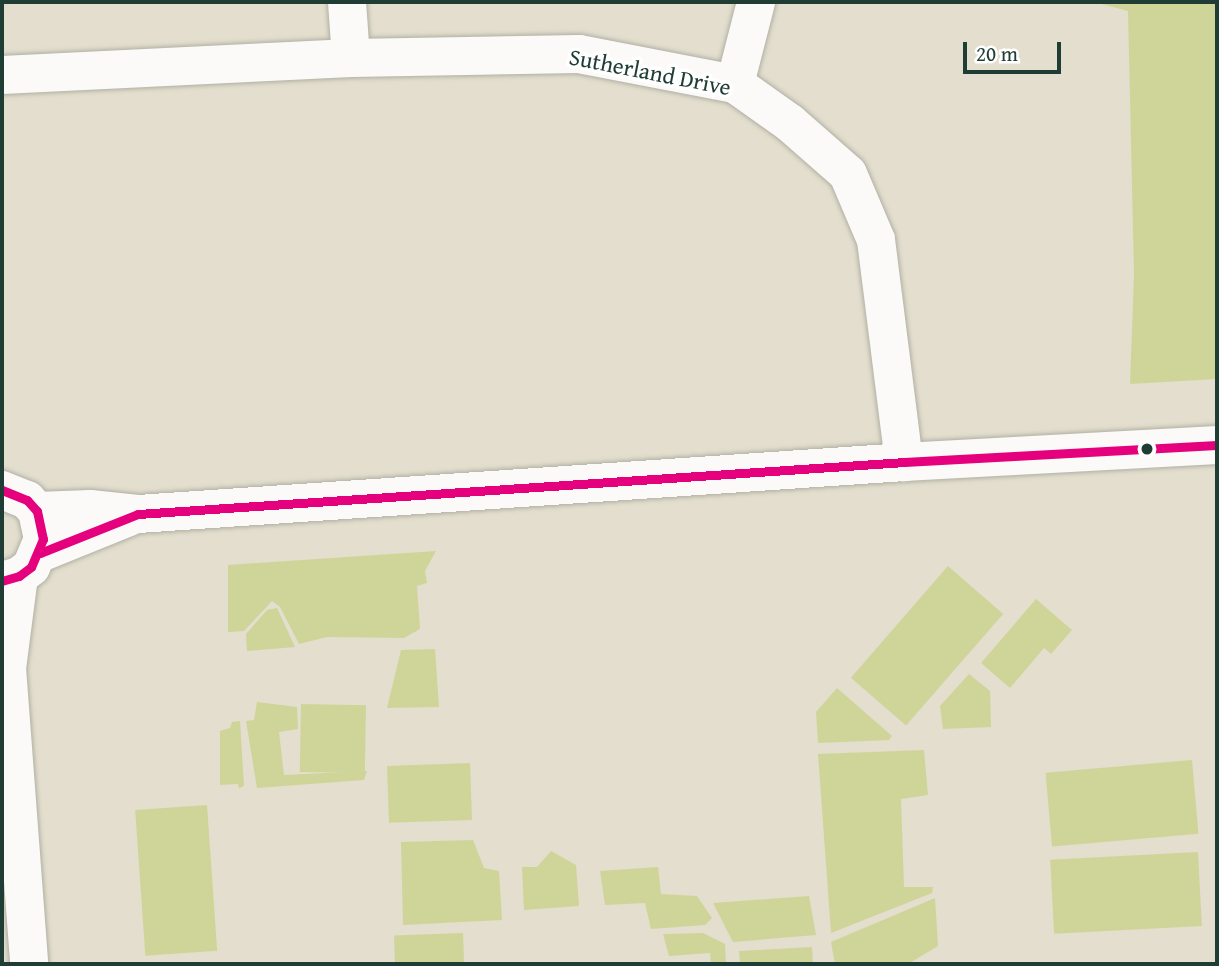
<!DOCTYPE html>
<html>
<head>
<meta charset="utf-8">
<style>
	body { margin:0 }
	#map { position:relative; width:1219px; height:966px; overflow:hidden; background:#e3decd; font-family:"Gentium Book Plus",serif }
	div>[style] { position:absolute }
	.green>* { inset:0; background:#cfd599; transform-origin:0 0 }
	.roads { filter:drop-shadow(0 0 2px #b0b0a4) drop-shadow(0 0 2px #b0b0a4) }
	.minor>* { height:38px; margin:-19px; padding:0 19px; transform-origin:19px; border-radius:19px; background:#fbfaf8 }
	.bus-1>* { height:9px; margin:-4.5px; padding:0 4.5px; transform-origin:4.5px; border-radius:4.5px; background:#e5007d }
	.dots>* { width:19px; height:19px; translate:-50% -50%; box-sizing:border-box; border:4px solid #fff; border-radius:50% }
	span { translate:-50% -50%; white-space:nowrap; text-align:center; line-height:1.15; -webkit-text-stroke:7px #fff; paint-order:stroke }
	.street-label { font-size:23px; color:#1f3d34 }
	.frame { position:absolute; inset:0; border:4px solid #1f3d34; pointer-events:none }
	.scale { position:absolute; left:963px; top:42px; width:98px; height:32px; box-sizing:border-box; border:4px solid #1f3d34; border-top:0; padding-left:9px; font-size:21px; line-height:24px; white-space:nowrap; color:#1f3d34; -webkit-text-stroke:5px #fff; paint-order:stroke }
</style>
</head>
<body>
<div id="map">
	<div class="green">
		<i style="clip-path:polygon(1094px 2px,1217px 2px,1217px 379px,1130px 384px,1134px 274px,1128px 11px)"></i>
		<i style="clip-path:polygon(436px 551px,425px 571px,427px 583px,417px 586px,420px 629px,404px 638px,327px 637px,299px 644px,280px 607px,272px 601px,244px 631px,228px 632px,228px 565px)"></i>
		<i style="left:948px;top:566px;width:73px;height:148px;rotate:41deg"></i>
		<i style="clip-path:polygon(1036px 599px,1072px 630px,1051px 654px,1044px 648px,1010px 688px,981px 663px)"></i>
		<i style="clip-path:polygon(277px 608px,295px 647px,247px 651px,246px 634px,267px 610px)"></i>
		<i style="clip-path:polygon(435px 649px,439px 707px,387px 708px,401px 650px)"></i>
		<i style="clip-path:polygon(969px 674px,990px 691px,991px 727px,943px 729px,940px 706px)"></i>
		<i style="clip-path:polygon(837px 688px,892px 736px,889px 740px,818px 743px,816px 712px)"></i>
		<i style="clip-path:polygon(257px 702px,297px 707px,298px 729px,279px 732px,284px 775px,367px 771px,364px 780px,257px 788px,246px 721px,254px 720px)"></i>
		<i style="left:301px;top:704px;width:65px;height:68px;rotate:1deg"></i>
		<i style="clip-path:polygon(240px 721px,244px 786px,239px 788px,238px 784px,220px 785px,220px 731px,230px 728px,232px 722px)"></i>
		<i style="clip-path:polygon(924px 750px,928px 795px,901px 799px,904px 887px,933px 887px,932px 893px,831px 933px,818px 754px)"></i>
		<i style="left:1192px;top:760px;width:74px;height:147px;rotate:85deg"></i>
		<i style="left:470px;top:763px;width:57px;height:83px;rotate:88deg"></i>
		<i style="left:207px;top:805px;width:146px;height:72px;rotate:86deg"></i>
		<i style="clip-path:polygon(473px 840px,484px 868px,499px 871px,502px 920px,403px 925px,401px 842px)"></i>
		<i style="clip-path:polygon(551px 851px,576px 865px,579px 906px,524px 910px,522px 867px,537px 867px)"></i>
		<i style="left:1198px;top:852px;width:74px;height:148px;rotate:87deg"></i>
		<i style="clip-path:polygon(658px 867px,661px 894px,697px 896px,712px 918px,705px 925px,651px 929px,645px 903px,605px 905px,600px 871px)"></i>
		<i style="clip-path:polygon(809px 896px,816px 935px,733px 942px,713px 903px)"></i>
		<i style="clip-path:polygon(935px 898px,938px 946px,908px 964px,835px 964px,831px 942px)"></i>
		<i style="left:463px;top:933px;width:31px;height:69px;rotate:88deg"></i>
		<i style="clip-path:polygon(703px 933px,725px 944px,726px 964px,711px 964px,710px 953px,669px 956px,663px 934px)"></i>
		<i style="clip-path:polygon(812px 947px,813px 964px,740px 964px,739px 951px)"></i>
	</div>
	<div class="roads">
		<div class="minor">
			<i style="left:347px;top:2px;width:56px;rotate:85.9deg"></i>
			<i style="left:2px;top:75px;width:349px;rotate:-2.8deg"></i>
			<i style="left:351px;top:58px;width:228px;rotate:-1deg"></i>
			<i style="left:579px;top:54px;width:159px;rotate:10.9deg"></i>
			<i style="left:735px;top:84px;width:67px;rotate:35.3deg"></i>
			<i style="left:790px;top:123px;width:77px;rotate:41.3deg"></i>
			<i style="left:848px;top:174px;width:72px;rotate:67deg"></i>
			<i style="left:876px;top:240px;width:224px;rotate:82.8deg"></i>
			<i style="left:735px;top:84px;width:85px;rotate:-75.6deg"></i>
			<i style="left:2px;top:490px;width:27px;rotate:22deg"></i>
			<i style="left:27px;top:500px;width:15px;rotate:48deg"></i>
			<i style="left:37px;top:511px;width:29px;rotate:78deg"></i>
			<i style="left:43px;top:539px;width:30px;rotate:113deg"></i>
			<i style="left:31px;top:567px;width:15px;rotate:143deg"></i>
			<i style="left:19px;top:576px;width:18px;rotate:164deg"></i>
			<i style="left:37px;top:511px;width:53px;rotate:-2.2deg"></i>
			<i style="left:90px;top:509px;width:48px;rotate:5.9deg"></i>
			<i style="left:138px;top:514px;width:768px;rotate:-3.88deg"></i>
			<i style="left:904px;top:462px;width:313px;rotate:-3.1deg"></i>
			<i style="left:40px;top:553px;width:96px;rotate:-22deg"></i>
			<i style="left:19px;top:576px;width:93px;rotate:97.4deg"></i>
			<i style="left:7px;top:668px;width:297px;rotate:85.7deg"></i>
		</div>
	</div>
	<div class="bus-1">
		<i style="left:2px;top:490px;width:27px;rotate:22deg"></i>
		<i style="left:27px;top:500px;width:15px;rotate:48deg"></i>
		<i style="left:37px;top:511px;width:29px;rotate:78deg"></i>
		<i style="left:43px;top:539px;width:30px;rotate:113deg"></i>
		<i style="left:31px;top:567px;width:15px;rotate:143deg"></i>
		<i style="left:19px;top:576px;width:18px;rotate:164deg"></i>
		<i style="left:40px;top:553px;width:105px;rotate:-21.7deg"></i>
		<i style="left:138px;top:514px;width:768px;rotate:-3.88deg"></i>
		<i style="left:904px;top:462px;width:313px;rotate:-3.1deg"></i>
	</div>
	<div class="dots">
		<i style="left:1147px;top:449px;background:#1f3d34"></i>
	</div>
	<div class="street-label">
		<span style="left:650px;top:72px;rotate:11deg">Sutherland Drive</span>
	</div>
	<div class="frame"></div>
	<div class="scale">20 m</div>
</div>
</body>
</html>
